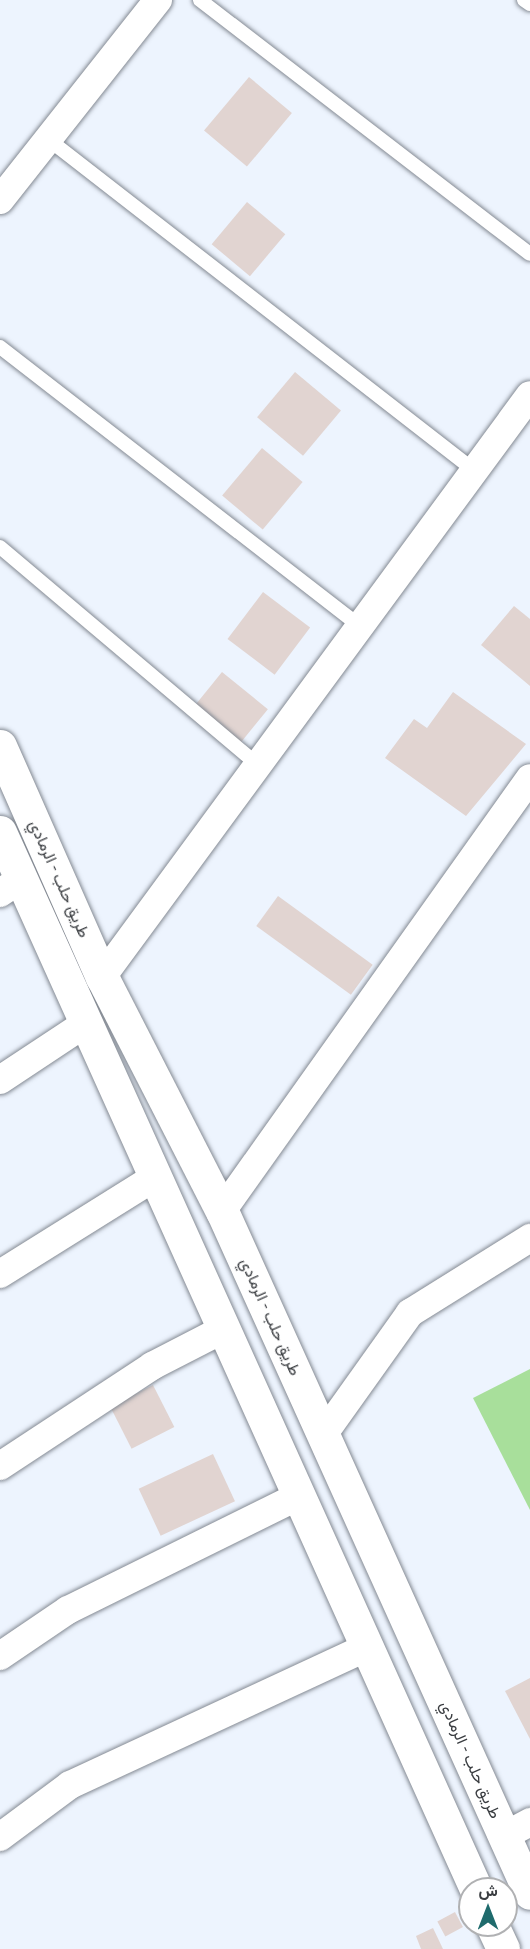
<!DOCTYPE html>
<html>
<head>
<meta charset="utf-8">
<style>
	body { margin:0 }
	#map { position:relative; width:530px; height:1949px; overflow:hidden; background:#edf4fe; font-family:"Fira Sans Condensed",Vazirmatn,sans-serif }
	div>[style] { position:absolute }
	.green>* { inset:0; background:#a8df9b }
	.building>* { inset:0; background:#e1d4d1; transform-origin:0 0 }
	.roads { filter:drop-shadow(0 0 2px #848a93) drop-shadow(0 0 2px #848a93) }
	.lane>* { height:14px; margin:-7px; padding:0 7px; transform-origin:7px; border-radius:7px; background:#fff }
	.street>* { height:28px; margin:-14px; padding:0 14px; transform-origin:14px; border-radius:14px; background:#fff }
	.highway>* { height:33px; margin:-16.5px; padding:0 16.5px; transform-origin:16.5px; border-radius:16.5px; background:#fff }
	span { translate:-50% -50%; white-space:nowrap; text-align:center; line-height:1.15; -webkit-text-stroke:4.5px #fff; paint-order:stroke }
	.street-label { font-size:16px; color:#3a3d41 }
	.north { position:absolute; left:458px; top:1877px; width:60px; height:60px; box-sizing:border-box; background:#fff; border:2px solid #b0b1b3; border-radius:50%; rotate:0deg; font-size:16px; font-weight:700; line-height:24px; text-align:center; color:#3a3d41 }
	.north::after { content:''; display:block; margin:auto; width:21px; height:27px; background:#1f6b6d; clip-path:polygon(50% 0,100% 100%,50% 72%,0 100%) }
</style>
</head>
<body>
<div id="map">
	<div class="green">
		<i style="clip-path:polygon(530px 1369px,530px 1510px,473px 1398px)"></i>
	</div>
	<div class="building">
		<i style="left:249px;top:77px;width:56px;height:70px;rotate:40deg"></i>
		<i style="left:247px;top:202px;width:50px;height:55px;rotate:40deg"></i>
		<i style="left:295px;top:372px;width:60px;height:59px;rotate:40deg"></i>
		<i style="left:262px;top:448px;width:53px;height:62px;rotate:40deg"></i>
		<i style="left:263px;top:592px;width:59px;height:59px;rotate:37deg"></i>
		<i style="clip-path:polygon(514px 606px,530px 619px,530px 686px,481px 645px)"></i>
		<i style="left:222px;top:672px;width:59px;height:45px;rotate:39deg"></i>
		<i style="clip-path:polygon(453px 692px,526px 744px,466px 816px,385px 758px,414px 719px,427px 728px)"></i>
		<i style="left:278px;top:896px;width:117px;height:37px;rotate:36deg"></i>
		<i style="left:153px;top:1385px;width:47px;height:48px;rotate:63deg"></i>
		<i style="left:213px;top:1454px;width:52px;height:82px;rotate:65deg"></i>
		<i style="clip-path:polygon(530px 1678px,530px 1739px,505px 1691px)"></i>
		<i style="left:455px;top:1912px;width:17px;height:20px;rotate:62deg"></i>
		<i style="clip-path:polygon(433px 1928px,443px 1949px,421px 1949px,416px 1936px)"></i>
	</div>
	<div class="roads">
		<div class="lane">
			<i style="left:200px;top:0;width:416px;rotate:37.6deg"></i>
			<i style="left:524px;top:0;width:7px;rotate:34deg"></i>
			<i style="left:48px;top:139px;width:541px;rotate:37.87deg"></i>
			<i style="left:0;top:347px;width:455px;rotate:37.8deg"></i>
			<i style="left:0;top:547px;width:338px;rotate:40.2deg"></i>
		</div>
		<div class="street">
			<i style="left:0;top:200px;width:255px;rotate:-51.7deg"></i>
			<i style="left:0;top:893px;width:25px;rotate:-34deg"></i>
			<i style="left:102px;top:977px;width:722px;rotate:-53.67deg"></i>
			<i style="left:0;top:1080px;width:103px;rotate:-33.5deg"></i>
			<i style="left:222px;top:1211px;width:531px;rotate:-54.58deg"></i>
			<i style="left:0;top:1274px;width:183px;rotate:-32deg"></i>
			<i style="left:323px;top:1435px;width:150px;rotate:-54.5deg"></i>
			<i style="left:410px;top:1313px;width:142px;rotate:-32deg"></i>
			<i style="left:0;top:1466px;width:182px;rotate:-33.3deg"></i>
			<i style="left:152px;top:1366px;width:81px;rotate:-27.2deg"></i>
			<i style="left:0;top:1656px;width:82px;rotate:-34.1deg"></i>
			<i style="left:68px;top:1610px;width:258px;rotate:-26.3deg"></i>
			<i style="left:504px;top:1836px;width:30px;rotate:-28deg"></i>
			<i style="left:0;top:1837px;width:87px;rotate:-36.6deg"></i>
			<i style="left:70px;top:1785px;width:327px;rotate:-24.9deg"></i>
		</div>
		<div class="highway">
			<i style="left:0;top:746px;width:253px;rotate:66.2deg"></i>
			<i style="left:102px;top:977px;width:263px;rotate:62.9deg"></i>
			<i style="left:222px;top:1211px;width:748px;rotate:65.7deg"></i>
			<i style="left:0;top:832px;width:1159px;rotate:65.76deg"></i>
			<i style="left:492px;top:1925px;width:26px;rotate:65deg"></i>
		</div>
	</div>
	<div class="street-label">
		<span style="left:59px;top:879px;rotate:66deg">طريق حلب - الرمادي</span>
		<span style="left:270px;top:1317px;rotate:66deg">طريق حلب - الرمادي</span>
		<span style="left:470px;top:1760px;rotate:66deg">طريق حلب - الرمادي</span>
	</div>
	<div class="north">ش</div>
</div>
</body>
</html>
